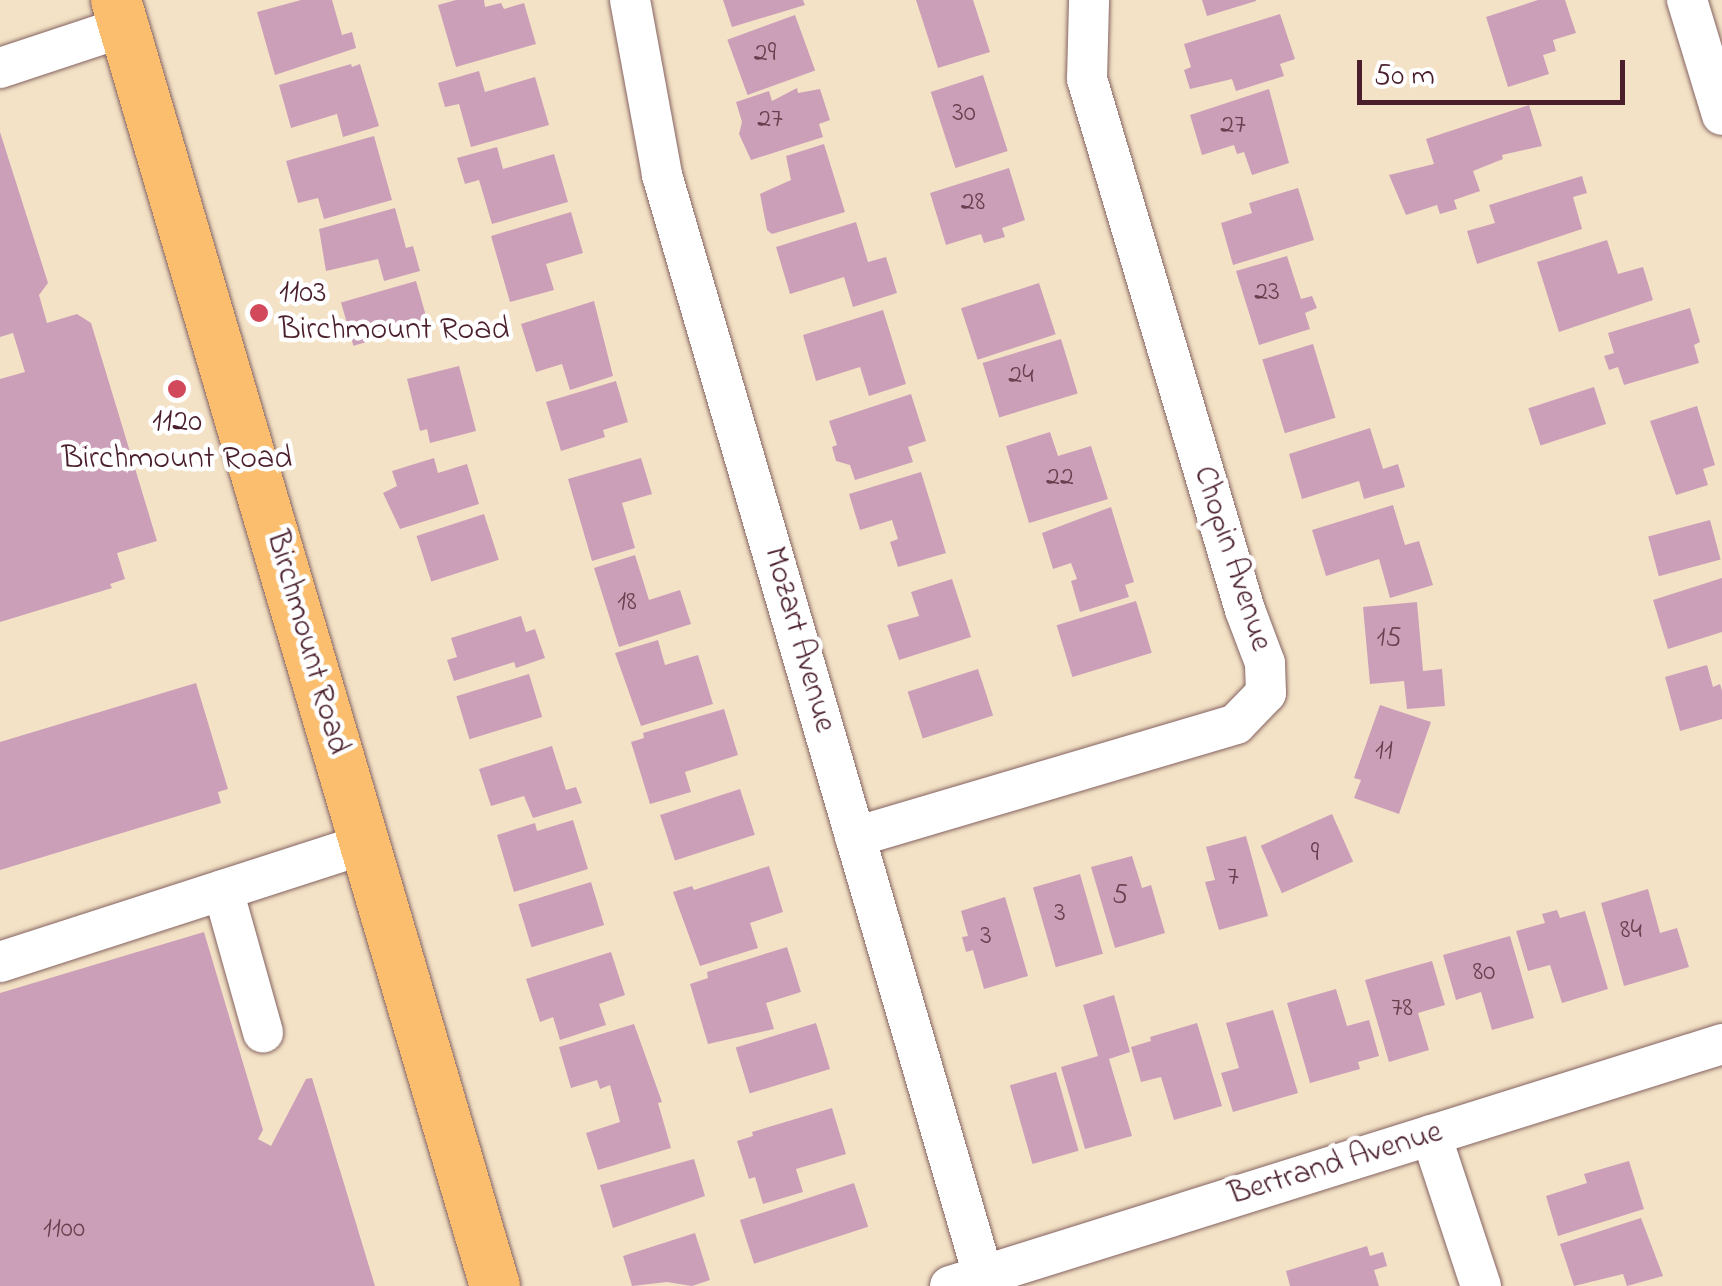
<!DOCTYPE html>
<html>
<head>
<meta charset="utf-8">
<style>
	body { margin:0 }
	#map { position:relative; width:1722px; height:1286px; overflow:hidden; background:#f3e2c6; font-family:"Indie Flower",sans-serif }
	div>[style] { position:absolute }
	.building>* { inset:0; background:#cc9fb9; transform-origin:0 0 }
	.roads { filter:drop-shadow(0 0 2px #856361) drop-shadow(0 0 2px #856361) }
	.minor>* { height:40px; margin:-20px; padding:0 20px; transform-origin:20px; border-radius:20px; background:#fff }
	.major>* { height:50px; margin:-25px; padding:0 25px; transform-origin:25px; border-radius:25px; background:#fabe6e }
	.dots>* { width:28px; height:28px; translate:-50% -50%; box-sizing:border-box; border:5px solid #fff; border-radius:50% }
	span { translate:-50% -50%; white-space:nowrap; text-align:center; line-height:1.15; -webkit-text-stroke:9px #fff; paint-order:stroke }
	.number-label { font-size:28px; color:#6a3f4e }
	.number-label span { -webkit-text-stroke-width:0 }
	.poi-label { font-size:32px; color:#4a1f2b }
	.left { translate:0 -50%; text-align:left }
	.street-label { font-size:32px; color:#4a1f2b }
	.scale { position:absolute; left:1357px; top:60px; width:268px; height:45px; box-sizing:border-box; border:5px solid #4a1f2b; border-top:0; padding-left:12px; font-size:30px; line-height:35px; white-space:nowrap; color:#4a1f2b; -webkit-text-stroke:8px #fff; paint-order:stroke }
</style>
</head>
<body>
<div id="map">
	<div class="building">
		<i style="clip-path:polygon(301px 0,332px 0,342px 35px,352px 32px,356px 48px,275px 75px,257px 12px)"></i>
		<i style="clip-path:polygon(456px 0,484px 0,485px 7px,501px 3px,504px 9px,524px 3px,536px 44px,456px 67px,438px 5px)"></i>
		<i style="clip-path:polygon(723px 0,803px 0,805px 5px,732px 27px)"></i>
		<i style="clip-path:polygon(916px 0,973px 0,990px 52px,938px 68px)"></i>
		<i style="clip-path:polygon(1202px 0,1256px 0,1256px 1px,1207px 16px)"></i>
		<i style="clip-path:polygon(1538px 0,1565px 0,1576px 33px,1553px 40px,1556px 51px,1543px 55px,1549px 74px,1508px 87px,1486px 17px)"></i>
		<i style="clip-path:polygon(1280px 14px,1295px 59px,1280px 64px,1284px 76px,1236px 91px,1232px 79px,1190px 89px,1184px 70px,1191px 67px,1184px 44px)"></i>
		<i style="left:795px;top:15px;width:59px;height:72px;rotate:70deg"></i>
		<i style="clip-path:polygon(351px 64px,352px 67px,360px 64px,379px 126px,343px 137px,337px 114px,291px 128px,279px 85px)"></i>
		<i style="clip-path:polygon(479px 71px,485px 92px,535px 77px,549px 125px,471px 147px,459px 104px,445px 107px,438px 83px)"></i>
		<i style="left:983px;top:75px;width:80px;height:55px;rotate:72deg"></i>
		<i style="clip-path:polygon(797px 88px,798px 93px,820px 89px,830px 120px,819px 124px,823px 137px,751px 160px,739px 134px,742px 122px,736px 102px,769px 91px,772px 101px)"></i>
		<i style="clip-path:polygon(1269px 89px,1289px 163px,1252px 175px,1244px 152px,1237px 154px,1234px 145px,1202px 155px,1190px 115px)"></i>
		<i style="clip-path:polygon(1529px 105px,1542px 146px,1502px 155px,1503px 159px,1473px 171px,1480px 191px,1454px 200px,1457px 209px,1440px 214px,1437px 205px,1406px 215px,1389px 175px,1434px 164px,1426px 139px)"></i>
		<i style="clip-path:polygon(0 132px,48px 283px,39px 295px,47px 323px,77px 314px,91px 323px,157px 541px,117px 553px,125px 579px,110px 584px,112px 588px,0 622px,0 379px,25px 372px,13px 333px,0 337px)"></i>
		<i style="clip-path:polygon(374px 136px,392px 200px,324px 219px,318px 198px,298px 203px,286px 161px)"></i>
		<i style="clip-path:polygon(824px 144px,845px 212px,772px 234px,767px 230px,760px 194px,791px 180px,786px 156px)"></i>
		<i style="clip-path:polygon(497px 147px,503px 169px,554px 154px,568px 202px,492px 224px,479px 180px,465px 184px,457px 158px)"></i>
		<i style="clip-path:polygon(1009px 168px,1025px 220px,1002px 228px,1005px 237px,984px 243px,981px 234px,946px 245px,930px 193px)"></i>
		<i style="clip-path:polygon(1582px 176px,1587px 193px,1573px 197px,1582px 229px,1477px 264px,1467px 231px,1495px 223px,1489px 205px)"></i>
		<i style="clip-path:polygon(1298px 188px,1314px 240px,1233px 265px,1221px 223px,1252px 213px,1249px 203px)"></i>
		<i style="clip-path:polygon(395px 208px,406px 248px,413px 246px,420px 271px,384px 281px,378px 259px,326px 271px,319px 229px)"></i>
		<i style="clip-path:polygon(571px 212px,583px 253px,546px 264px,554px 290px,510px 302px,491px 236px)"></i>
		<i style="clip-path:polygon(856px 222px,868px 262px,886px 257px,897px 293px,853px 307px,844px 277px,790px 294px,776px 247px)"></i>
		<i style="clip-path:polygon(1607px 240px,1618px 274px,1643px 267px,1653px 300px,1559px 332px,1537px 262px)"></i>
		<i style="clip-path:polygon(1287px 256px,1301px 299px,1312px 296px,1317px 308px,1305px 313px,1310px 329px,1259px 345px,1236px 271px)"></i>
		<i style="left:416px;top:281px;width:45px;height:78px;rotate:74deg"></i>
		<i style="left:1039px;top:283px;width:54px;height:82px;rotate:72deg"></i>
		<i style="clip-path:polygon(594px 301px,613px 376px,570px 390px,562px 364px,536px 372px,521px 324px)"></i>
		<i style="clip-path:polygon(1690px 308px,1700px 342px,1694px 345px,1699px 363px,1624px 385px,1618px 367px,1609px 370px,1604px 356px,1614px 353px,1608px 333px)"></i>
		<i style="clip-path:polygon(883px 310px,906px 384px,869px 396px,860px 367px,816px 381px,803px 335px)"></i>
		<i style="left:1061px;top:339px;width:57px;height:82px;rotate:73deg"></i>
		<i style="left:1313px;top:344px;width:77px;height:53px;rotate:73deg"></i>
		<i style="clip-path:polygon(459px 366px,476px 431px,430px 443px,427px 429px,420px 431px,407px 379px)"></i>
		<i style="clip-path:polygon(616px 381px,628px 422px,603px 430px,605px 437px,561px 451px,546px 402px)"></i>
		<i style="left:1594px;top:387px;width:39px;height:69px;rotate:72deg"></i>
		<i style="clip-path:polygon(911px 394px,926px 441px,908px 447px,913px 462px,855px 480px,850px 465px,836px 461px,832px 447px,837px 445px,829px 421px)"></i>
		<i style="clip-path:polygon(1697px 406px,1715px 465px,1703px 469px,1708px 485px,1676px 495px,1650px 421px)"></i>
		<i style="clip-path:polygon(1370px 428px,1383px 469px,1398px 464px,1405px 487px,1364px 499px,1359px 481px,1302px 499px,1289px 454px)"></i>
		<i style="clip-path:polygon(1050px 432px,1058px 456px,1091px 446px,1108px 499px,1029px 523px,1006px 446px)"></i>
		<i style="clip-path:polygon(434px 458px,438px 473px,467px 464px,479px 504px,400px 529px,383px 493px,397px 486px,392px 471px)"></i>
		<i style="clip-path:polygon(641px 458px,652px 494px,622px 503px,635px 548px,592px 561px,568px 479px)"></i>
		<i style="clip-path:polygon(921px 472px,946px 553px,898px 567px,890px 542px,898px 539px,892px 520px,860px 530px,849px 494px)"></i>
		<i style="clip-path:polygon(1393px 505px,1405px 545px,1419px 541px,1433px 585px,1390px 598px,1379px 559px,1326px 576px,1312px 530px)"></i>
		<i style="clip-path:polygon(1111px 507px,1134px 582px,1125px 585px,1129px 597px,1080px 612px,1071px 581px,1077px 579px,1071px 563px,1053px 569px,1042px 533px)"></i>
		<i style="left:484px;top:514px;width:48px;height:71px;rotate:72deg"></i>
		<i style="left:1710px;top:520px;width:41px;height:64px;rotate:75deg"></i>
		<i style="clip-path:polygon(635px 555px,649px 600px,680px 590px,691px 624px,619px 647px,594px 568px)"></i>
		<i style="clip-path:polygon(1722px 578px,1722px 632px,1668px 649px,1653px 600px)"></i>
		<i style="clip-path:polygon(952px 579px,971px 637px,899px 660px,887px 625px,919px 616px,911px 592px)"></i>
		<i style="left:1136px;top:601px;width:54px;height:83px;rotate:73deg"></i>
		<i style="clip-path:polygon(1417px 602px,1423px 671px,1442px 669px,1445px 706px,1407px 709px,1404px 681px,1370px 684px,1363px 607px)"></i>
		<i style="clip-path:polygon(521px 616px,526px 632px,535px 629px,545px 658px,516px 668px,514px 662px,454px 681px,447px 660px,457px 657px,451px 638px)"></i>
		<i style="clip-path:polygon(658px 640px,665px 665px,698px 655px,713px 704px,641px 726px,615px 653px)"></i>
		<i style="clip-path:polygon(1707px 665px,1713px 687px,1720px 684px,1722px 691px,1722px 719px,1680px 731px,1665px 677px)"></i>
		<i style="left:978px;top:669px;width:49px;height:74px;rotate:72deg"></i>
		<i style="left:529px;top:674px;width:45px;height:76px;rotate:73deg"></i>
		<i style="clip-path:polygon(196px 683px,228px 789px,218px 792px,221px 803px,0 870px,0 742px)"></i>
		<i style="clip-path:polygon(1380px 705px,1431px 722px,1399px 814px,1354px 798px,1361px 780px,1354px 778px)"></i>
		<i style="clip-path:polygon(724px 709px,738px 755px,685px 772px,691px 792px,650px 804px,631px 742px,644px 738px,643px 733px)"></i>
		<i style="clip-path:polygon(552px 746px,566px 790px,576px 787px,582px 803px,533px 818px,524px 796px,491px 806px,479px 769px)"></i>
		<i style="left:740px;top:789px;width:48px;height:84px;rotate:72deg"></i>
		<i style="left:1332px;top:814px;width:52px;height:78px;rotate:66deg"></i>
		<i style="clip-path:polygon(573px 820px,588px 869px,514px 892px,497px 835px,535px 823px,537px 831px)"></i>
		<i style="clip-path:polygon(1246px 836px,1268px 916px,1219px 930px,1205px 882px,1215px 880px,1206px 847px)"></i>
		<i style="clip-path:polygon(1132px 856px,1142px 888px,1151px 885px,1165px 933px,1115px 948px,1091px 867px)"></i>
		<i style="clip-path:polygon(769px 866px,783px 912px,750px 923px,758px 948px,700px 966px,673px 892px,692px 886px,694px 890px)"></i>
		<i style="left:1080px;top:874px;width:83px;height:49px;rotate:74deg"></i>
		<i style="left:591px;top:882px;width:45px;height:76px;rotate:73deg"></i>
		<i style="clip-path:polygon(1648px 889px,1660px 933px,1677px 928px,1689px 967px,1624px 986px,1601px 903px)"></i>
		<i style="clip-path:polygon(1005px 897px,1028px 976px,984px 989px,973px 950px,966px 952px,962px 937px,968px 936px,961px 911px)"></i>
		<i style="clip-path:polygon(1557px 910px,1560px 918px,1585px 911px,1608px 989px,1562px 1003px,1550px 965px,1528px 971px,1516px 931px,1545px 923px,1542px 914px)"></i>
		<i style="clip-path:polygon(204px 932px,263px 1130px,258px 1139px,271px 1146px,306px 1079px,312px 1078px,375px 1286px,0 1286px,0 993px)"></i>
		<i style="clip-path:polygon(1510px 936px,1534px 1018px,1492px 1030px,1481px 992px,1456px 1000px,1443px 955px)"></i>
		<i style="clip-path:polygon(787px 947px,801px 992px,766px 1003px,774px 1029px,708px 1044px,690px 984px,708px 978px,707px 972px)"></i>
		<i style="clip-path:polygon(611px 952px,625px 995px,599px 1004px,606px 1025px,560px 1040px,553px 1017px,540px 1022px,526px 979px)"></i>
		<i style="clip-path:polygon(1432px 961px,1445px 1005px,1418px 1013px,1429px 1050px,1389px 1062px,1365px 980px)"></i>
		<i style="clip-path:polygon(1336px 989px,1347px 1026px,1369px 1020px,1379px 1056px,1358px 1062px,1360px 1069px,1310px 1083px,1287px 1003px)"></i>
		<i style="clip-path:polygon(1114px 995px,1130px 1052px,1109px 1059px,1132px 1136px,1085px 1149px,1061px 1067px,1098px 1056px,1083px 1005px)"></i>
		<i style="clip-path:polygon(1273px 1010px,1298px 1093px,1233px 1112px,1221px 1073px,1239px 1068px,1226px 1023px)"></i>
		<i style="left:816px;top:1023px;width:48px;height:84px;rotate:73deg"></i>
		<i style="clip-path:polygon(1197px 1023px,1222px 1106px,1174px 1120px,1161px 1077px,1141px 1082px,1131px 1047px,1151px 1041px,1150px 1037px)"></i>
		<i style="clip-path:polygon(634px 1024px,662px 1102px,658px 1103px,671px 1148px,598px 1170px,586px 1133px,620px 1122px,610px 1085px,600px 1089px,597px 1080px,571px 1088px,559px 1047px)"></i>
		<i style="left:1056px;top:1072px;width:82px;height:48px;rotate:74deg"></i>
		<i style="clip-path:polygon(832px 1108px,846px 1154px,796px 1169px,803px 1192px,763px 1204px,755px 1177px,749px 1179px,737px 1141px,753px 1136px,752px 1132px)"></i>
		<i style="clip-path:polygon(694px 1159px,705px 1196px,613px 1228px,600px 1185px)"></i>
		<i style="clip-path:polygon(1629px 1161px,1644px 1209px,1558px 1236px,1546px 1196px,1587px 1183px,1584px 1174px)"></i>
		<i style="left:854px;top:1183px;width:46px;height:120px;rotate:72deg"></i>
		<i style="clip-path:polygon(1641px 1218px,1663px 1276px,1627px 1286px,1623px 1274px,1574px 1286px,1560px 1244px)"></i>
		<i style="clip-path:polygon(695px 1233px,710px 1280px,692px 1286px,667px 1282px,632px 1286px,623px 1256px)"></i>
		<i style="clip-path:polygon(1367px 1246px,1370px 1256px,1383px 1252px,1387px 1266px,1374px 1270px,1379px 1286px,1290px 1286px,1286px 1271px)"></i>
	</div>
	<div class="roads">
		<div class="minor">
			<i style="left:630px;top:0;width:178px;rotate:79.6deg"></i>
			<i style="left:662px;top:175px;width:1146px;rotate:73.73deg"></i>
			<i style="left:1687px;top:0;width:120px;rotate:73.1deg"></i>
			<i style="left:0;top:68px;width:131px;rotate:-18.3deg"></i>
			<i style="left:855px;top:837px;width:397px;rotate:-16.5deg"></i>
			<i style="left:1236px;top:724px;width:43px;rotate:-45.9deg"></i>
			<i style="left:1266px;top:693px;width:30px;rotate:-92deg"></i>
			<i style="left:1265px;top:663px;width:57px;rotate:-110.7deg"></i>
			<i style="left:1245px;top:610px;width:554px;rotate:-106.57deg"></i>
			<i style="left:1087px;top:79px;width:79px;rotate:-88.5deg"></i>
			<i style="left:223px;top:890px;width:148px;rotate:74.3deg"></i>
			<i style="left:0;top:962px;width:384px;rotate:-17.9deg"></i>
			<i style="left:1431px;top:1135px;width:159px;rotate:71.7deg"></i>
			<i style="left:950px;top:1286px;width:809px;rotate:-17.4deg"></i>
		</div>
		<div class="major">
			<i style="left:116px;top:0;width:1341px;rotate:73.58deg"></i>
		</div>
	</div>
	<div class="dots">
		<i style="left:259px;top:313px;background:#d1495b"></i>
		<i style="left:177px;top:389px;background:#d1495b"></i>
	</div>
	<div class="number-label">
		<span style="left:765px;top:54px">29</span>
		<span style="left:964px;top:114px">30</span>
		<span style="left:770px;top:120px">27</span>
		<span style="left:1233px;top:126px">27</span>
		<span style="left:973px;top:203px">28</span>
		<span style="left:1267px;top:293px">23</span>
		<span style="left:1021px;top:376px">24</span>
		<span style="left:1060px;top:478px">22</span>
		<span style="left:627px;top:603px">18</span>
		<span style="left:1389px;top:639px">15</span>
		<span style="left:1384px;top:752px">11</span>
		<span style="left:1315px;top:854px">9</span>
		<span style="left:1233px;top:878px">7</span>
		<span style="left:1120px;top:896px">5</span>
		<span style="left:1060px;top:914px">3</span>
		<span style="left:1631px;top:931px">84</span>
		<span style="left:986px;top:937px">3</span>
		<span style="left:1484px;top:973px">80</span>
		<span style="left:1402px;top:1009px">78</span>
		<span style="left:64px;top:1230px">1100</span>
	</div>
	<div class="poi-label">
		<span class="left" style="left:279px;top:313px">1103<br>Birchmount Road</span>
		<span style="left:177px;top:442px">1120<br>Birchmount Road</span>
	</div>
	<div class="street-label">
		<span style="left:1231px;top:559px;rotate:72deg">Chopin Avenue</span>
		<span style="left:798px;top:640px;rotate:74deg">Mozart Avenue</span>
		<span style="left:306px;top:643px;rotate:74deg">Birchmount Road</span>
		<span style="left:1336px;top:1165px;rotate:-17deg">Bertrand Avenue</span>
	</div>
	<div class="scale">50 m</div>
</div>
</body>
</html>
